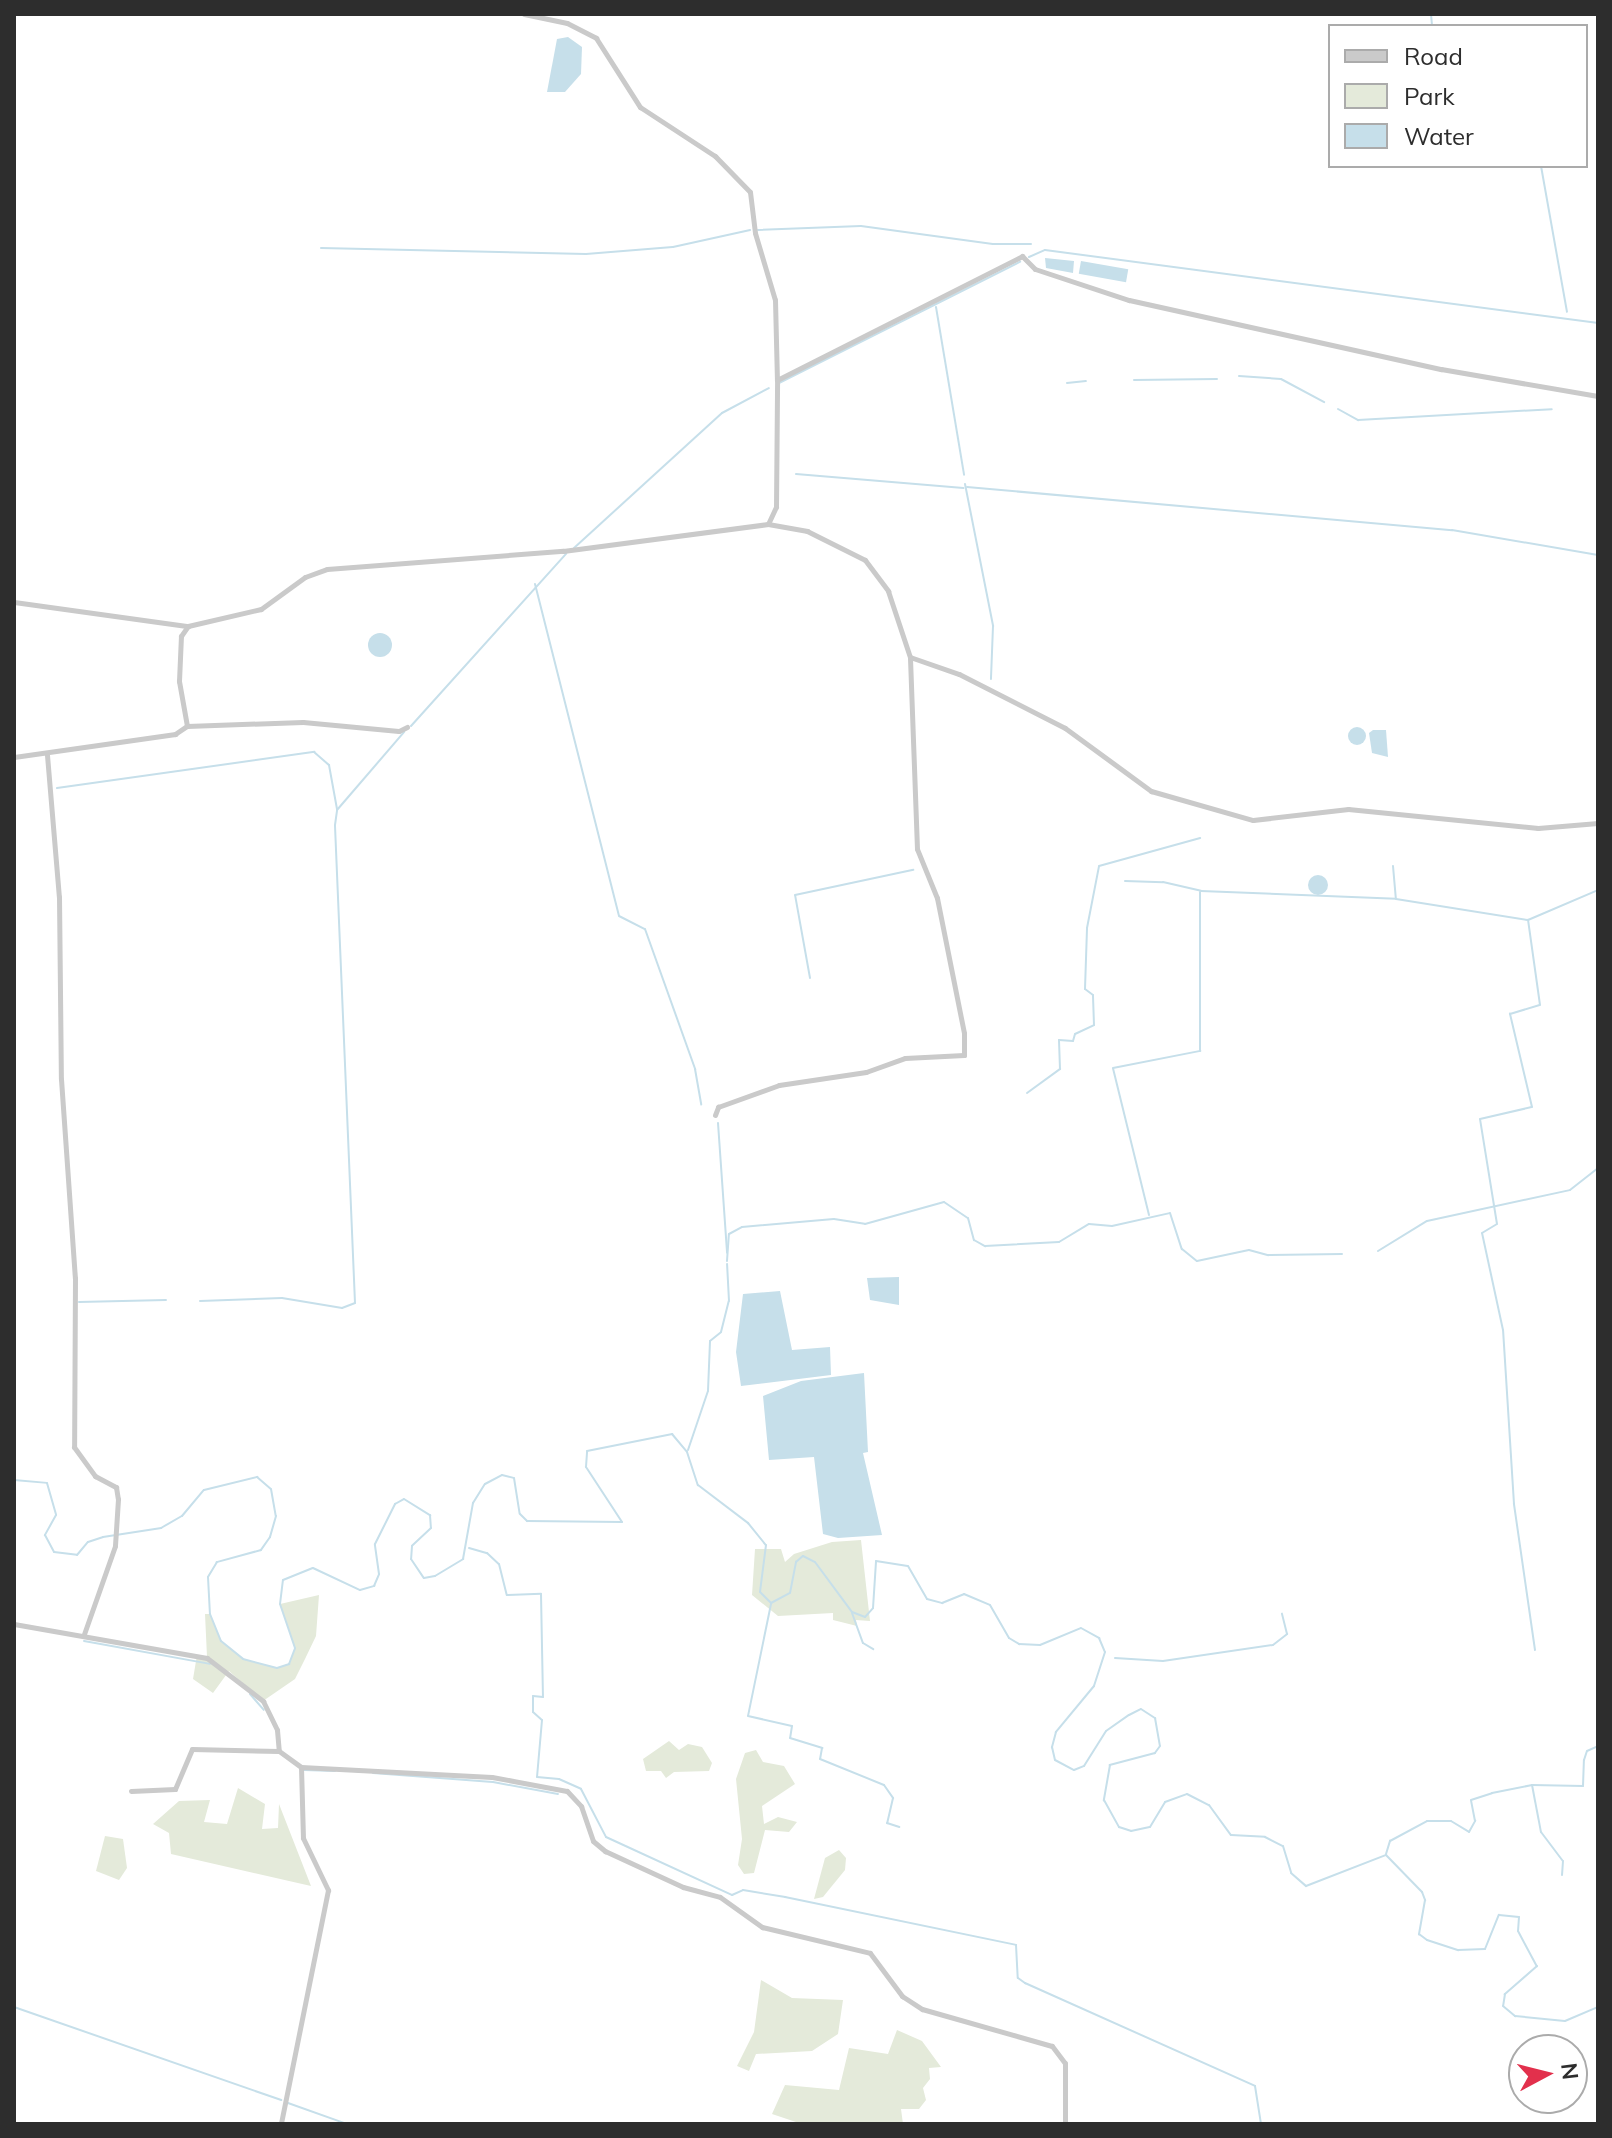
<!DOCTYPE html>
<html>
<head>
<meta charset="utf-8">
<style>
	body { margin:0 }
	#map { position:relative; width:1612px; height:2138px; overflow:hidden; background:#fff; font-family:Mulish,sans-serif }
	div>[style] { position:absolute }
	.green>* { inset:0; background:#e4eada }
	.water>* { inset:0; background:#c6dfea; transform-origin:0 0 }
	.round { border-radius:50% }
	.stream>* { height:2px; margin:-1px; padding:0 1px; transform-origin:1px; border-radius:1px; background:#c6dfea }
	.street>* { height:5px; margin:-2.5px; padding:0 2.5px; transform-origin:2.5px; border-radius:2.5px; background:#cacaca }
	span { translate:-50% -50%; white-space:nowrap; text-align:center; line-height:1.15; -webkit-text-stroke:8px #fff; paint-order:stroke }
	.frame { position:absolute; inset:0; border:16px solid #2d2d2d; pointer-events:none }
	.legend { position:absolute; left:1328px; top:24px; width:260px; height:144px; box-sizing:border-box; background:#fff; border:2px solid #ababab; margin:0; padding:10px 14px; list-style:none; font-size:24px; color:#2d2d2d }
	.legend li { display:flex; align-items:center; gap:16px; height:40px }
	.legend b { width:40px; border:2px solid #ababab }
	.north { position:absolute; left:1508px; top:2034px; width:80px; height:80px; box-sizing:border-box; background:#fff; border:2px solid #ababab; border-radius:50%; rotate:83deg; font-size:22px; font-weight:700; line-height:32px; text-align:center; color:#2d2d2d }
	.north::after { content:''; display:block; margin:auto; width:28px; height:36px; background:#e2304c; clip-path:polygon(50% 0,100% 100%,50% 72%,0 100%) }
</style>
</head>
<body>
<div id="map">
	<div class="green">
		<i style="clip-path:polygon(861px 1540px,870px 1621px,856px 1620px,857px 1626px,833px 1620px,833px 1613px,778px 1616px,752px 1595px,755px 1549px,781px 1549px,785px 1562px,794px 1554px,832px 1542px)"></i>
		<i style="clip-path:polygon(319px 1595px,316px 1636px,305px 1659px,295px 1679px,263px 1701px,229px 1671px,213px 1693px,193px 1679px,197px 1655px,207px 1657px,205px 1614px,210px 1614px,221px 1641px,243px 1659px,277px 1668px,289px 1664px,295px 1648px,280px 1604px)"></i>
		<i style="clip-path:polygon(669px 1741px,679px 1750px,688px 1744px,702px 1747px,712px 1763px,709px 1771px,674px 1772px,666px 1778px,661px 1771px,646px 1771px,643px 1759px)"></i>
		<i style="clip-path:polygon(756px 1750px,763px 1762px,784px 1766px,795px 1784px,762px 1806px,764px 1824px,778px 1817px,797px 1822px,789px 1832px,765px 1830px,754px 1873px,744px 1874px,738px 1865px,742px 1839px,736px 1779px,745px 1753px)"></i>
		<i style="clip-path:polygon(238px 1788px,265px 1804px,262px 1829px,278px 1828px,279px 1804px,311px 1886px,171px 1854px,169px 1833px,153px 1824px,179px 1801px,210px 1800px,204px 1822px,227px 1824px)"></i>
		<i style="clip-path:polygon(105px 1836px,123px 1839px,127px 1868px,119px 1880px,96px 1871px)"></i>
		<i style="clip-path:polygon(839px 1850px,846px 1858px,845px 1870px,823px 1897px,814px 1899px,825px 1858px)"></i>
		<i style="clip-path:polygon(761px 1980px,792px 1998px,843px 2000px,838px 2034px,812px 2051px,756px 2054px,749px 2071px,737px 2066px,754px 2032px)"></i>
		<i style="clip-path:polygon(897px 2030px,922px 2041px,941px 2067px,929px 2068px,930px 2079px,923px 2088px,926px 2100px,919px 2109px,901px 2109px,903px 2124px,802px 2124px,772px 2114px,785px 2085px,839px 2090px,849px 2048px,888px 2054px)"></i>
	</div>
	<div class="water">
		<i style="clip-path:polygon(568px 37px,582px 47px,581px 74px,565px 92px,547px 92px,557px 39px)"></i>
		<i style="clip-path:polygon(1045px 258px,1074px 261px,1073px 273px,1046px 268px)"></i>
		<i style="left:1081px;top:261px;width:48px;height:13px;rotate:10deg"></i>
		<i class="round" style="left:368px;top:633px;width:24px;height:24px"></i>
		<i class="round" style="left:1348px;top:727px;width:18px;height:18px"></i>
		<i style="clip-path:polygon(1373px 730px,1386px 730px,1388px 757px,1372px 753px,1369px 733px)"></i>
		<i class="round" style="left:1308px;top:875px;width:20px;height:20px"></i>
		<i style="clip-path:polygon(899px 1277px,899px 1305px,870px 1300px,867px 1278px)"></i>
		<i style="clip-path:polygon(780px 1291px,792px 1350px,830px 1347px,831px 1375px,741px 1386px,736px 1352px,743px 1294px)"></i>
		<i style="clip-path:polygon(864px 1373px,868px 1452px,863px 1453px,882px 1535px,838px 1538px,823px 1534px,814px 1457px,769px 1460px,763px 1396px,801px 1381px)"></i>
	</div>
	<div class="stream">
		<i style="left:1431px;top:14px;width:12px;rotate:85deg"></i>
		<i style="left:1541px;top:166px;width:148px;rotate:79.9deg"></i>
		<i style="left:758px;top:230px;width:103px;rotate:-2.2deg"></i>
		<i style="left:861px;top:226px;width:133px;rotate:7.8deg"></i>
		<i style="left:993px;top:244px;width:38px"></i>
		<i style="left:321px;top:248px;width:265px;rotate:1.3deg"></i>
		<i style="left:586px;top:254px;width:87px;rotate:-4.6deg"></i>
		<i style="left:673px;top:247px;width:79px;rotate:-12.4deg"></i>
		<i style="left:1029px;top:257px;width:17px;rotate:-24deg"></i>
		<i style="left:1045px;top:250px;width:558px;rotate:7.52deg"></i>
		<i style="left:936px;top:307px;width:170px;rotate:80.5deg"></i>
		<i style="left:1239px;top:376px;width:42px;rotate:4.1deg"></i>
		<i style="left:1281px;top:379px;width:49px;rotate:28.1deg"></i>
		<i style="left:1134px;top:380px;width:83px;rotate:-0.7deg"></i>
		<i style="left:779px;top:383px;width:270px;rotate:-26.7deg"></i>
		<i style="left:1067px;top:383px;width:19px;rotate:-6deg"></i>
		<i style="left:1338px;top:409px;width:23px;rotate:29deg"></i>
		<i style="left:1358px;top:420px;width:194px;rotate:-3.2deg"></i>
		<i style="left:796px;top:474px;width:168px;rotate:4.8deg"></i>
		<i style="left:965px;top:484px;width:145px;rotate:78.8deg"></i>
		<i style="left:993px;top:626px;width:53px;rotate:92.2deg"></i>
		<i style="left:967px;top:487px;width:487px;rotate:5.1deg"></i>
		<i style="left:1452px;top:530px;width:148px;rotate:9.7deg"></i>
		<i style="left:574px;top:548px;width:200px;rotate:-42.4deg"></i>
		<i style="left:722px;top:413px;width:53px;rotate:-28deg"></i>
		<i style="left:535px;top:584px;width:342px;rotate:75.8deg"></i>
		<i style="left:619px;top:916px;width:29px;rotate:27deg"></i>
		<i style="left:645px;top:929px;width:149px;rotate:70.3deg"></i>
		<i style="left:695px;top:1069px;width:36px;rotate:80deg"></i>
		<i style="left:411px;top:726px;width:232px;rotate:-48deg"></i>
		<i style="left:57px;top:788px;width:260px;rotate:-8deg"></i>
		<i style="left:314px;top:752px;width:20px;rotate:41deg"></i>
		<i style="left:329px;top:765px;width:45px;rotate:79.7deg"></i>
		<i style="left:1393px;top:866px;width:32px;rotate:85deg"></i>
		<i style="left:1125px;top:881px;width:38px;rotate:2deg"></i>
		<i style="left:1163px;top:882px;width:39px;rotate:13deg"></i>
		<i style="left:1201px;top:891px;width:195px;rotate:2.3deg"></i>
		<i style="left:1396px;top:899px;width:133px;rotate:9.1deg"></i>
		<i style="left:810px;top:978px;width:84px;rotate:-100.2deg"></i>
		<i style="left:795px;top:895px;width:121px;rotate:-12deg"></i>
		<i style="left:1027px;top:1093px;width:41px;rotate:-36deg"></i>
		<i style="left:1060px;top:1069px;width:29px;rotate:-92deg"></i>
		<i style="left:1059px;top:1040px;width:14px;rotate:4deg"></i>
		<i style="left:1073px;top:1041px;width:7px;rotate:-74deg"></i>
		<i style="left:1075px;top:1034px;width:21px;rotate:-25deg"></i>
		<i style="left:1094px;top:1025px;width:30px;rotate:-92deg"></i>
		<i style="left:1093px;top:995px;width:10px;rotate:-143deg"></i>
		<i style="left:1085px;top:989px;width:61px;rotate:-88.1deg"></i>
		<i style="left:1087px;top:928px;width:63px;rotate:-79deg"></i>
		<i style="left:1099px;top:866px;width:105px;rotate:-15.5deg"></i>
		<i style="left:718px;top:1123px;width:130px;rotate:86deg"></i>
		<i style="left:1149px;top:1215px;width:151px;rotate:-103.8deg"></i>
		<i style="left:1113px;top:1068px;width:89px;rotate:-11.1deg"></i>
		<i style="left:1200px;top:1051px;width:159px;rotate:-90deg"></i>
		<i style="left:1378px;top:1251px;width:57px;rotate:-31.5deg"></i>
		<i style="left:1427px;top:1221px;width:146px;rotate:-12.2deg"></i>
		<i style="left:1570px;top:1190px;width:36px;rotate:-38deg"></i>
		<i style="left:727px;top:1261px;width:27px;rotate:-86deg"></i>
		<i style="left:729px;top:1234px;width:15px;rotate:-28deg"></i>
		<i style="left:742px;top:1227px;width:92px;rotate:-5deg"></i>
		<i style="left:834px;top:1219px;width:31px;rotate:9deg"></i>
		<i style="left:865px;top:1224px;width:82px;rotate:-15.6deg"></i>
		<i style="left:944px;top:1202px;width:29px;rotate:34deg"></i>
		<i style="left:968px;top:1218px;width:23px;rotate:75deg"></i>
		<i style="left:974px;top:1240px;width:13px;rotate:29deg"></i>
		<i style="left:985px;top:1246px;width:74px;rotate:-3.1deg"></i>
		<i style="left:1059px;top:1242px;width:35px;rotate:-31deg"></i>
		<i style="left:1089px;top:1224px;width:23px;rotate:5deg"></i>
		<i style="left:1112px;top:1226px;width:59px;rotate:-12.6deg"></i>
		<i style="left:1170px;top:1213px;width:38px;rotate:72deg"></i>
		<i style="left:1182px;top:1249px;width:19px;rotate:39deg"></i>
		<i style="left:1197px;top:1261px;width:53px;rotate:-11.9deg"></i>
		<i style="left:1249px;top:1250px;width:20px;rotate:15deg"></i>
		<i style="left:1268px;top:1255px;width:74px;rotate:-0.8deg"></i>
		<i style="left:200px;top:1301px;width:82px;rotate:-2.1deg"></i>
		<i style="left:282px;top:1298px;width:61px;rotate:9.5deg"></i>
		<i style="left:342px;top:1308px;width:14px;rotate:-21deg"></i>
		<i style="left:355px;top:1303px;width:478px;rotate:-92.4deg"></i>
		<i style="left:335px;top:825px;width:15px;rotate:-82deg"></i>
		<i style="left:337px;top:810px;width:103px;rotate:-49.3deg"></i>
		<i style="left:79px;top:1302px;width:87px;rotate:-1.3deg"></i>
		<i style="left:688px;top:1450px;width:62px;rotate:-71.3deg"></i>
		<i style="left:708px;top:1391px;width:50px;rotate:-87.7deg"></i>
		<i style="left:710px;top:1341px;width:14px;rotate:-39deg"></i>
		<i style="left:721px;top:1332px;width:32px;rotate:-76deg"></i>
		<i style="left:729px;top:1301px;width:37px;rotate:-93deg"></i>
		<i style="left:14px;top:1480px;width:33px;rotate:5deg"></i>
		<i style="left:47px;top:1483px;width:33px;rotate:74deg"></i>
		<i style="left:56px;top:1515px;width:23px;rotate:119deg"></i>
		<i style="left:45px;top:1535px;width:19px;rotate:62deg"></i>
		<i style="left:54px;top:1552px;width:23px;rotate:7deg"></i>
		<i style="left:77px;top:1555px;width:17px;rotate:-50deg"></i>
		<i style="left:88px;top:1542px;width:16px;rotate:-18deg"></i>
		<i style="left:103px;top:1537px;width:59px;rotate:-8.8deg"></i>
		<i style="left:161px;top:1528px;width:24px;rotate:-30deg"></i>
		<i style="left:182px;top:1516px;width:34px;rotate:-50deg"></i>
		<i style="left:204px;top:1490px;width:55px;rotate:-13.8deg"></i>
		<i style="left:257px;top:1477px;width:18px;rotate:41deg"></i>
		<i style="left:271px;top:1489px;width:27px;rotate:80deg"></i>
		<i style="left:276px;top:1516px;width:22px;rotate:106deg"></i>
		<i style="left:270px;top:1537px;width:16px;rotate:125deg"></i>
		<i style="left:261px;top:1550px;width:46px;rotate:164.7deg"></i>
		<i style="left:217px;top:1562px;width:17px;rotate:121deg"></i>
		<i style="left:208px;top:1577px;width:37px;rotate:87deg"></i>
		<i style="left:210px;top:1614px;width:29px;rotate:68deg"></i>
		<i style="left:221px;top:1641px;width:28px;rotate:39deg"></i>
		<i style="left:243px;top:1659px;width:35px;rotate:15deg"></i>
		<i style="left:277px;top:1668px;width:13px;rotate:-18deg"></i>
		<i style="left:289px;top:1664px;width:17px;rotate:-69deg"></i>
		<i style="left:295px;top:1648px;width:46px;rotate:-108.8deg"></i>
		<i style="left:280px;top:1604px;width:24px;rotate:-83deg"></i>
		<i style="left:283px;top:1580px;width:32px;rotate:-22deg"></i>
		<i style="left:313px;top:1568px;width:52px;rotate:25.1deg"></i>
		<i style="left:360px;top:1590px;width:15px;rotate:-16deg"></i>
		<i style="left:374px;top:1586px;width:13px;rotate:-67deg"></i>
		<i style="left:379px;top:1574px;width:30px;rotate:-98deg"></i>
		<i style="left:375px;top:1544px;width:45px;rotate:-63.4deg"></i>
		<i style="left:395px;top:1504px;width:10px;rotate:-29deg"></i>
		<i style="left:404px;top:1499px;width:31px;rotate:32deg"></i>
		<i style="left:430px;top:1515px;width:13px;rotate:86deg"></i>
		<i style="left:431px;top:1528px;width:26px;rotate:137deg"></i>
		<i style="left:412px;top:1546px;width:13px;rotate:94deg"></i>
		<i style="left:411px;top:1559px;width:23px;rotate:56deg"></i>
		<i style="left:424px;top:1578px;width:11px;rotate:-10deg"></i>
		<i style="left:435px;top:1576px;width:33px;rotate:-31deg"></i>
		<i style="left:463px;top:1559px;width:57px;rotate:-79.9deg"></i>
		<i style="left:473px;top:1503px;width:22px;rotate:-58deg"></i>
		<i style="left:485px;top:1484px;width:19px;rotate:-28deg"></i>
		<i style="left:502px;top:1475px;width:12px;rotate:14deg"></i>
		<i style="left:514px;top:1478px;width:36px;rotate:81deg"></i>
		<i style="left:520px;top:1514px;width:10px;rotate:45deg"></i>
		<i style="left:527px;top:1521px;width:95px;rotate:0.6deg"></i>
		<i style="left:622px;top:1522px;width:66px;rotate:-123.2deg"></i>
		<i style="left:586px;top:1467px;width:16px;rotate:-86deg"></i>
		<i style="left:587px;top:1451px;width:87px;rotate:-11.3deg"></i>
		<i style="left:672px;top:1434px;width:23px;rotate:50deg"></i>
		<i style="left:687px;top:1452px;width:35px;rotate:72deg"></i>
		<i style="left:698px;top:1485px;width:63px;rotate:37.2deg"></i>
		<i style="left:748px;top:1523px;width:28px;rotate:51deg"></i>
		<i style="left:766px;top:1545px;width:47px;rotate:97.3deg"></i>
		<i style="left:760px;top:1592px;width:16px;rotate:45deg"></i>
		<i style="left:771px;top:1603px;width:21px;rotate:-28deg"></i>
		<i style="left:790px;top:1593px;width:32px;rotate:-79deg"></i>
		<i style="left:796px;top:1562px;width:9px;rotate:-41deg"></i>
		<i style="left:803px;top:1556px;width:13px;rotate:27deg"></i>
		<i style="left:815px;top:1562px;width:62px;rotate:53.5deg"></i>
		<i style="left:852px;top:1612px;width:14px;rotate:21deg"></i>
		<i style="left:865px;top:1617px;width:12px;rotate:-48deg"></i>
		<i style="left:873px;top:1608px;width:47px;rotate:-86.3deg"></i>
		<i style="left:876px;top:1561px;width:32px;rotate:9deg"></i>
		<i style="left:908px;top:1566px;width:38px;rotate:60deg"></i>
		<i style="left:927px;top:1599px;width:16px;rotate:15deg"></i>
		<i style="left:942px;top:1603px;width:24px;rotate:-22deg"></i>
		<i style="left:964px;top:1594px;width:28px;rotate:23deg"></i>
		<i style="left:990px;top:1605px;width:38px;rotate:60deg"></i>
		<i style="left:1009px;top:1638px;width:12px;rotate:31deg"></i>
		<i style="left:1019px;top:1644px;width:21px;rotate:3deg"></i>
		<i style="left:1040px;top:1645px;width:44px;rotate:-22.5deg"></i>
		<i style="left:1081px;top:1628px;width:21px;rotate:29deg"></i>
		<i style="left:1099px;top:1638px;width:15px;rotate:67deg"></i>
		<i style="left:1105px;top:1652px;width:36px;rotate:108deg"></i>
		<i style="left:1094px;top:1686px;width:60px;rotate:129.6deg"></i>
		<i style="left:1056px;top:1732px;width:16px;rotate:105deg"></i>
		<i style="left:1052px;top:1747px;width:13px;rotate:77deg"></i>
		<i style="left:1055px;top:1760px;width:21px;rotate:28deg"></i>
		<i style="left:1074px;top:1770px;width:11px;rotate:-22deg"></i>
		<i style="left:1084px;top:1766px;width:41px;rotate:-57.8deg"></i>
		<i style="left:1106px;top:1731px;width:28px;rotate:-35deg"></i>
		<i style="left:1129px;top:1715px;width:13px;rotate:-27deg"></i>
		<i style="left:1141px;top:1709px;width:17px;rotate:33deg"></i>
		<i style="left:1155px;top:1718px;width:28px;rotate:80deg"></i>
		<i style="left:1160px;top:1746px;width:9px;rotate:126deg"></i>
		<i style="left:1155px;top:1753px;width:47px;rotate:165.1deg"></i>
		<i style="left:1110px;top:1765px;width:36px;rotate:100deg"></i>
		<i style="left:1104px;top:1800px;width:31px;rotate:61deg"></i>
		<i style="left:1119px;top:1827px;width:13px;rotate:18deg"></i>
		<i style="left:1131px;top:1831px;width:19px;rotate:-12deg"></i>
		<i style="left:1150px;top:1827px;width:29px;rotate:-59deg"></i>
		<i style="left:1165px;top:1802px;width:23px;rotate:-20deg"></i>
		<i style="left:1187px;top:1794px;width:25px;rotate:27deg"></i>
		<i style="left:1209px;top:1805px;width:37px;rotate:54deg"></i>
		<i style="left:1231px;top:1835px;width:34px;rotate:3deg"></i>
		<i style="left:1265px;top:1837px;width:20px;rotate:27deg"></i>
		<i style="left:1283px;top:1846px;width:28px;rotate:73deg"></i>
		<i style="left:1291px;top:1873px;width:20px;rotate:41deg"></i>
		<i style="left:1306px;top:1886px;width:86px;rotate:-21.2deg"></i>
		<i style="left:1386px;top:1855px;width:52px;rotate:45.8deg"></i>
		<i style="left:1422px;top:1892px;width:9px;rotate:69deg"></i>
		<i style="left:1425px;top:1900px;width:35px;rotate:100deg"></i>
		<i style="left:1419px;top:1934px;width:10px;rotate:37deg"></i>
		<i style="left:1427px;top:1940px;width:33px;rotate:18deg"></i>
		<i style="left:1458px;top:1950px;width:27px;rotate:-2deg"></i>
		<i style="left:1485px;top:1949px;width:37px;rotate:-68deg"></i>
		<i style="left:1499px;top:1915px;width:20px;rotate:6deg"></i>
		<i style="left:1519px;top:1917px;width:14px;rotate:94deg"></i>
		<i style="left:1518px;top:1931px;width:40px;rotate:62deg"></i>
		<i style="left:1537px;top:1966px;width:43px;rotate:138.8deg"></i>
		<i style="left:1505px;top:1994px;width:12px;rotate:99deg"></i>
		<i style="left:1503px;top:2006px;width:16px;rotate:40deg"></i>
		<i style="left:1515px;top:2016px;width:50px;rotate:5.7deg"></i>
		<i style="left:1565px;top:2021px;width:36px;rotate:-23deg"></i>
		<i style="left:469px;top:1548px;width:19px;rotate:16deg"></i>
		<i style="left:487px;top:1553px;width:16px;rotate:43deg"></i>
		<i style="left:499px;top:1564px;width:32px;rotate:76deg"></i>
		<i style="left:507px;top:1595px;width:34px;rotate:-2deg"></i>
		<i style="left:541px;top:1594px;width:103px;rotate:88.9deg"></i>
		<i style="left:543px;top:1697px;width:10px;rotate:-174deg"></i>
		<i style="left:533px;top:1696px;width:16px;rotate:90deg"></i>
		<i style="left:533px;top:1712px;width:12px;rotate:42deg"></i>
		<i style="left:542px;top:1720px;width:57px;rotate:95deg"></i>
		<i style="left:537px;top:1777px;width:22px;rotate:5deg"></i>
		<i style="left:559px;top:1779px;width:24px;rotate:24deg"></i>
		<i style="left:581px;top:1789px;width:54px;rotate:62.5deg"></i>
		<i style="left:606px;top:1837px;width:139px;rotate:24.7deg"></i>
		<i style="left:732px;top:1895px;width:12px;rotate:-24deg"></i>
		<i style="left:743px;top:1890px;width:43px;rotate:9.5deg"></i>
		<i style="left:785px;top:1897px;width:236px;rotate:11.7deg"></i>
		<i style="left:1016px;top:1945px;width:33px;rotate:87deg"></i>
		<i style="left:1018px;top:1978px;width:9px;rotate:36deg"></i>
		<i style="left:1025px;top:1983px;width:252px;rotate:24.1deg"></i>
		<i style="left:1255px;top:2086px;width:38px;rotate:81deg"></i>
		<i style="left:771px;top:1604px;width:114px;rotate:101.6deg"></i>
		<i style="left:748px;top:1716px;width:45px;rotate:12.8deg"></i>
		<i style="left:792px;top:1726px;width:12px;rotate:99deg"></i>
		<i style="left:790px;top:1738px;width:34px;rotate:17deg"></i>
		<i style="left:822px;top:1748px;width:11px;rotate:100deg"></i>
		<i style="left:820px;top:1759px;width:69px;rotate:22.1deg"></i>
		<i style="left:884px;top:1785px;width:16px;rotate:55deg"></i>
		<i style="left:893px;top:1798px;width:26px;rotate:103deg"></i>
		<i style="left:887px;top:1823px;width:13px;rotate:18deg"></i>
		<i style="left:852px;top:1613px;width:32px;rotate:70deg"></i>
		<i style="left:863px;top:1643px;width:12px;rotate:31deg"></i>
		<i style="left:84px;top:1641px;width:128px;rotate:10.3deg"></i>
		<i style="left:1535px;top:1650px;width:148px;rotate:-98.2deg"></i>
		<i style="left:1514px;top:1504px;width:174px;rotate:-93.6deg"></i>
		<i style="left:1503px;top:1330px;width:99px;rotate:-102.2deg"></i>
		<i style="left:1482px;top:1233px;width:17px;rotate:-31deg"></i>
		<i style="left:1497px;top:1224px;width:106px;rotate:-99.2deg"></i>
		<i style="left:1480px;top:1119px;width:53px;rotate:-13deg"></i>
		<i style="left:1532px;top:1107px;width:96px;rotate:-103.3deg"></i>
		<i style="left:1510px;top:1014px;width:31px;rotate:-17deg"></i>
		<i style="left:1540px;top:1005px;width:86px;rotate:-98deg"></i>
		<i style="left:1528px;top:920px;width:76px;rotate:-23.2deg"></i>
		<i style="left:1115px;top:1658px;width:48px;rotate:3.6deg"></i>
		<i style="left:1163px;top:1661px;width:111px;rotate:-8.3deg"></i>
		<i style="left:1273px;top:1645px;width:18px;rotate:-38deg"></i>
		<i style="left:1287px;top:1634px;width:21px;rotate:-104deg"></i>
		<i style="left:250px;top:1694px;width:21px;rotate:49deg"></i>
		<i style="left:304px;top:1770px;width:31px;rotate:2deg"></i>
		<i style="left:373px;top:1773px;width:120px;rotate:4.3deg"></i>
		<i style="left:493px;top:1782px;width:66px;rotate:10.5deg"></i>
		<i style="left:1532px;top:1785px;width:48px;rotate:79.2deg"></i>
		<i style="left:1541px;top:1832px;width:36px;rotate:53deg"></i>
		<i style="left:1563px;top:1861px;width:14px;rotate:94deg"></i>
		<i style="left:1386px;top:1854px;width:14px;rotate:-73deg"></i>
		<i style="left:1390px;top:1841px;width:42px;rotate:-28.4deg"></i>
		<i style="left:1427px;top:1821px;width:24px"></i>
		<i style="left:1451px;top:1821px;width:21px;rotate:31deg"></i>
		<i style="left:1469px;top:1832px;width:13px;rotate:-61deg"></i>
		<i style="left:1475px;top:1821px;width:21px;rotate:-101deg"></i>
		<i style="left:1471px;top:1800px;width:22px;rotate:-18deg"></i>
		<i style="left:1492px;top:1793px;width:41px;rotate:-11.3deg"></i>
		<i style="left:1532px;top:1785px;width:51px;rotate:1.1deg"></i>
		<i style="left:1583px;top:1786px;width:26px;rotate:-88deg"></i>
		<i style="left:1584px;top:1760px;width:9px;rotate:-72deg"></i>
		<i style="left:1587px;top:1751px;width:12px;rotate:-24deg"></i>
		<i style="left:14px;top:2007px;width:283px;rotate:19.2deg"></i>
		<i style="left:288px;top:2103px;width:63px;rotate:19.6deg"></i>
	</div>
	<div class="street">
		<i style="left:524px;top:14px;width:44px;rotate:11.8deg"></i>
		<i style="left:567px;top:23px;width:33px;rotate:27deg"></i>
		<i style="left:596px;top:38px;width:82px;rotate:57.5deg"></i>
		<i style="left:640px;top:107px;width:90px;rotate:33.2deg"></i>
		<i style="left:715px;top:156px;width:50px;rotate:45.8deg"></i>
		<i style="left:750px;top:192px;width:41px;rotate:83deg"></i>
		<i style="left:755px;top:233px;width:70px;rotate:73.4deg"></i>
		<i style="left:775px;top:300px;width:80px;rotate:88.6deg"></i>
		<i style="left:768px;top:524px;width:40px;rotate:10deg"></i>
		<i style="left:807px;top:531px;width:65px;rotate:26.6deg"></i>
		<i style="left:865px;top:560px;width:39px;rotate:53deg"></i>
		<i style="left:888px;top:591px;width:70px;rotate:71.6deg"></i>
		<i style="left:910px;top:657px;width:52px;rotate:19.1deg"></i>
		<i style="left:959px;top:674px;width:119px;rotate:27deg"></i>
		<i style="left:1065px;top:728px;width:107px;rotate:36.2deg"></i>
		<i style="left:1151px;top:791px;width:106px;rotate:15.9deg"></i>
		<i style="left:1253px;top:820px;width:96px;rotate:-6.6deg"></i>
		<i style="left:1348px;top:809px;width:191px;rotate:5.7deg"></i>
		<i style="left:1538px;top:828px;width:60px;rotate:-4.8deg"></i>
		<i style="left:14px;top:602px;width:176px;rotate:7.9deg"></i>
		<i style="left:188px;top:626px;width:75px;rotate:-13.1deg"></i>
		<i style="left:261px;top:609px;width:54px;rotate:-36deg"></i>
		<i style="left:305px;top:577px;width:23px;rotate:-20deg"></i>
		<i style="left:327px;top:569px;width:237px;rotate:-4.4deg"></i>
		<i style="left:563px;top:551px;width:207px;rotate:-7.5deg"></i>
		<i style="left:768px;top:524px;width:19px;rotate:-65deg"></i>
		<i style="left:776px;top:507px;width:127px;rotate:-89.5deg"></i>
		<i style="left:777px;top:380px;width:275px;rotate:-26.8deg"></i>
		<i style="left:1022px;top:256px;width:18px;rotate:45deg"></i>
		<i style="left:1035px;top:269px;width:99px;rotate:18.3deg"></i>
		<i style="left:1129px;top:300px;width:320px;rotate:12.5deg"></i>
		<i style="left:1441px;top:369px;width:159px;rotate:9.8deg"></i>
		<i style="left:187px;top:726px;width:116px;rotate:-2deg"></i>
		<i style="left:303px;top:722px;width:96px;rotate:5.4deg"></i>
		<i style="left:399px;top:731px;width:9px;rotate:-27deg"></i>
		<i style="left:47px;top:755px;width:143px;rotate:85.2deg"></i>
		<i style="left:59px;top:897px;width:182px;rotate:89.4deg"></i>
		<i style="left:61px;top:1079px;width:199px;rotate:86deg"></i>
		<i style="left:75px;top:1278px;width:169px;rotate:90.3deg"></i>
		<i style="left:74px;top:1447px;width:36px;rotate:54deg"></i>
		<i style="left:95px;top:1476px;width:24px;rotate:28deg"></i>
		<i style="left:116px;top:1487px;width:12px;rotate:81deg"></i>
		<i style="left:118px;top:1499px;width:47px;rotate:93.7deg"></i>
		<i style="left:115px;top:1546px;width:93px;rotate:109.4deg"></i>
		<i style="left:14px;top:757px;width:163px;rotate:-8.1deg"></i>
		<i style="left:175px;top:734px;width:14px;rotate:-34deg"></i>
		<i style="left:187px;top:726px;width:46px;rotate:-100.1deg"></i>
		<i style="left:179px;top:681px;width:45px;rotate:-87.5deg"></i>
		<i style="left:181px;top:636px;width:12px;rotate:-55deg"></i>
		<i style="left:715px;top:1115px;width:9px;rotate:-69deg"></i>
		<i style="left:718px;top:1107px;width:65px;rotate:-19.8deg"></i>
		<i style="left:779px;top:1085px;width:88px;rotate:-8.5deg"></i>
		<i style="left:866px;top:1072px;width:41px;rotate:-19.7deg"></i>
		<i style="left:905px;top:1058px;width:59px;rotate:-2.9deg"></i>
		<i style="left:964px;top:1055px;width:22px;rotate:-90deg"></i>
		<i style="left:964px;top:1033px;width:138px;rotate:-101.3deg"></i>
		<i style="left:937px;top:898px;width:53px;rotate:-112.2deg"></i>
		<i style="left:917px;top:849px;width:192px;rotate:-92.1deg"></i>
		<i style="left:14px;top:1624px;width:196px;rotate:10deg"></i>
		<i style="left:207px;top:1658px;width:71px;rotate:37.5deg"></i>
		<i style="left:263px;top:1701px;width:32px;rotate:64deg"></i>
		<i style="left:277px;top:1730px;width:21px;rotate:85deg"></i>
		<i style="left:279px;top:1751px;width:27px;rotate:36deg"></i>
		<i style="left:301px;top:1767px;width:71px;rotate:88.4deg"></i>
		<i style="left:303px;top:1838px;width:58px;rotate:64.3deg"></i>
		<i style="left:328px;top:1890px;width:239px;rotate:101.4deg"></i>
		<i style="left:301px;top:1767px;width:191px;rotate:3deg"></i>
		<i style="left:492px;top:1777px;width:76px;rotate:10.6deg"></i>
		<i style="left:567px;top:1791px;width:21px;rotate:47deg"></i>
		<i style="left:581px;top:1806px;width:37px;rotate:71deg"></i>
		<i style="left:593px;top:1841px;width:16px;rotate:40deg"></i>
		<i style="left:605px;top:1851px;width:86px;rotate:24.8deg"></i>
		<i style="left:683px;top:1887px;width:38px;rotate:15deg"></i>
		<i style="left:720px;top:1897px;width:52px;rotate:35.5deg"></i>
		<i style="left:762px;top:1927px;width:111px;rotate:13.5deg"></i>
		<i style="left:870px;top:1953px;width:54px;rotate:53.3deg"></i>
		<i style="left:902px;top:1996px;width:24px;rotate:33deg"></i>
		<i style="left:922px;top:2009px;width:135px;rotate:15.9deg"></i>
		<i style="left:1052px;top:2046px;width:21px;rotate:53deg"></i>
		<i style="left:1065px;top:2063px;width:61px;rotate:90deg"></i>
		<i style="left:131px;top:1791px;width:44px;rotate:-2.6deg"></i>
		<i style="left:175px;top:1789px;width:43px;rotate:-67deg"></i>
		<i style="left:192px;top:1749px;width:87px;rotate:1.3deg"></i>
	</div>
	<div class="frame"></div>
	<ul class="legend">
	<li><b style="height:10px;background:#cacaca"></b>Road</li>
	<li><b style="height:22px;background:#e4eada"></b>Park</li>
	<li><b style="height:22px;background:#c6dfea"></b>Water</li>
	</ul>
	<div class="north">N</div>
</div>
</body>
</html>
